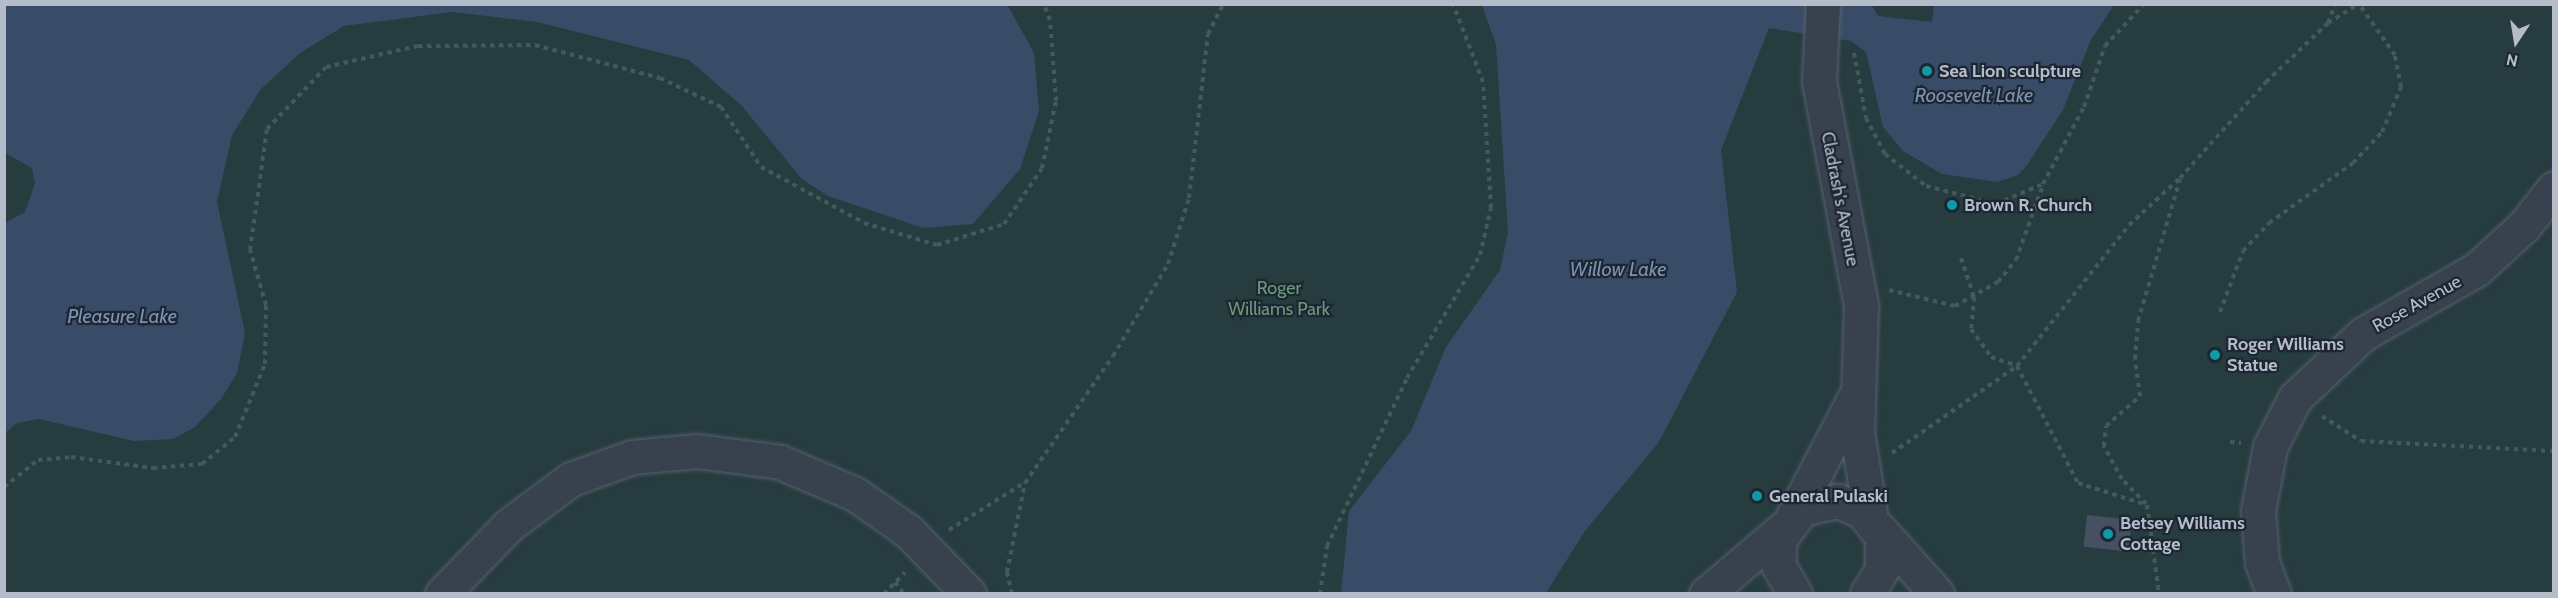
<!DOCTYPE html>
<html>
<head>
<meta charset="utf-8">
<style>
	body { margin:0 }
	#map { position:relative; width:2558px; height:598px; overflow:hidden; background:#242f3e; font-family:Cabin,sans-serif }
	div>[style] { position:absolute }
	.green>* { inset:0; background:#263c3f; transform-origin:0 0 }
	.water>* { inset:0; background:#394c67 }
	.building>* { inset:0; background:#455162; transform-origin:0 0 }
	.path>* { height:4px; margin-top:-2px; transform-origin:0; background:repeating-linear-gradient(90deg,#44595c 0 4.5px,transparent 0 9px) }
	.roads { filter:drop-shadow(0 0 2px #565f6c) drop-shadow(0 0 2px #565f6c) }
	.minor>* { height:33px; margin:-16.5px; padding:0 16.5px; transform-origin:16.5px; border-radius:16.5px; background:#38414e }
	.dots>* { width:16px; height:16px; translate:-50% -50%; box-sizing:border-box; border:3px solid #1d2633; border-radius:50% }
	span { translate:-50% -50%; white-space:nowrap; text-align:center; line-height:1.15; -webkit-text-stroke:4.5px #1d2633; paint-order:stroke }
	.poi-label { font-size:18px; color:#b4bcc9; font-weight:700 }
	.left { translate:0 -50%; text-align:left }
	.street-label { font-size:18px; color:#b4bcc9 }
	.park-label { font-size:18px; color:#6b9a76 }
	.water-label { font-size:20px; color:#7c92b1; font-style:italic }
	.frame { position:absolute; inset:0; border:6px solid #b4bcc9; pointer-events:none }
	.north { position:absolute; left:2486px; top:12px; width:60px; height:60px; -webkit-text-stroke:4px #1d2633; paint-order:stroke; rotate:192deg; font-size:16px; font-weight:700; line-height:24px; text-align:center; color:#b4bcc9 }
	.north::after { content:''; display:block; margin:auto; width:21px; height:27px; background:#b4bcc9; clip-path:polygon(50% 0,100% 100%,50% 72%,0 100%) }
</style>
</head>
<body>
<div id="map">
	<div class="green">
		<i style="left:5px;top:5px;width:2548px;height:588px"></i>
	</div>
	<div class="water">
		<i style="clip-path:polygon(1007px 4px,1034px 53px,1039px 111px,1020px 169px,973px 224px,923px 228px,828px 196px,802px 179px,741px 105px,689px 60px,537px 22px,452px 12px,344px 26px,300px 53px,261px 89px,232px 135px,217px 202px,245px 333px,237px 373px,221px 399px,195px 427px,173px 439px,134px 441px,39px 419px,17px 423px,5px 433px,5px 223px,25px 212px,35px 183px,32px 168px,5px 153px,5px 5px)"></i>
		<i style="clip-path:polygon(1871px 4px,1878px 16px,1932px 22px,1934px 5px,2114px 5px,2091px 40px,2063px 110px,2027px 165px,2018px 175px,1997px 182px,1942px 174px,1903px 151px,1883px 127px,1866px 52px,1851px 41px,1769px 28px,1721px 150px,1737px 292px,1659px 442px,1585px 531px,1546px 593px,1341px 594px,1349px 511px,1411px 431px,1446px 347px,1500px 270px,1508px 232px,1496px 45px,1482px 5px)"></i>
	</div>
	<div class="building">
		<i style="left:2087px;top:515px;width:45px;height:32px;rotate:6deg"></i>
	</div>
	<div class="path">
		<i style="left:2328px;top:23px;width:20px;rotate:-70deg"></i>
		<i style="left:1854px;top:53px;width:66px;rotate:79.5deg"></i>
		<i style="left:1866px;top:118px;width:41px;rotate:62.2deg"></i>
		<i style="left:1885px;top:154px;width:52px;rotate:38deg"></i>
		<i style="left:1926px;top:186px;width:72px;rotate:14.4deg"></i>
		<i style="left:1996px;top:204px;width:51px;rotate:-23.1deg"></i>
		<i style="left:2043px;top:184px;width:87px;rotate:-62deg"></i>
		<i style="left:2084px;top:107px;width:65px;rotate:-71deg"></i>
		<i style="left:2105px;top:46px;width:57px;rotate:-47.1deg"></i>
		<i style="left:1961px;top:258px;width:41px;rotate:71.6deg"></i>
		<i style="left:1974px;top:297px;width:32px;rotate:95deg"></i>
		<i style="left:1971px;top:329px;width:34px;rotate:54deg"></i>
		<i style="left:1991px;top:357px;width:28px;rotate:19deg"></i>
		<i style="left:2017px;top:366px;width:180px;rotate:-51.5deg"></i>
		<i style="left:2129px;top:225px;width:69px;rotate:-42.7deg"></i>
		<i style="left:2180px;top:178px;width:129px;rotate:-48.1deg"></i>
		<i style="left:2266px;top:82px;width:86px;rotate:-43.6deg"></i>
		<i style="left:2328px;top:23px;width:36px;rotate:-32deg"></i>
		<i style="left:1889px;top:290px;width:68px;rotate:13.6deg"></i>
		<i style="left:1955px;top:306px;width:49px;rotate:-29.2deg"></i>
		<i style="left:1998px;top:282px;width:28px;rotate:-51deg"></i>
		<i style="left:2016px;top:260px;width:80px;rotate:-70.2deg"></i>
		<i style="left:2220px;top:312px;width:65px;rotate:-69.3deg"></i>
		<i style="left:2243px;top:251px;width:38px;rotate:-47deg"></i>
		<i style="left:2269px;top:223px;width:103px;rotate:-35.5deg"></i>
		<i style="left:2353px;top:163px;width:42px;rotate:-46.9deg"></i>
		<i style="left:2382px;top:132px;width:49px;rotate:-67.1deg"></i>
		<i style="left:2401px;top:87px;width:33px;rotate:-101deg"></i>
		<i style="left:2395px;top:55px;width:62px;rotate:-125.2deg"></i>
		<i style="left:2322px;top:416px;width:46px;rotate:32.7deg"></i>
		<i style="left:2361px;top:441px;width:193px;rotate:3deg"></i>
		<i style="left:2230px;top:442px;width:11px;rotate:5deg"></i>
		<i style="left:1892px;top:453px;width:152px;rotate:-34.8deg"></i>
		<i style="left:2017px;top:366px;width:132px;rotate:62.5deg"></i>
		<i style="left:2078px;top:483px;width:72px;rotate:17.7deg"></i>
		<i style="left:2147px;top:505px;width:90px;rotate:82.3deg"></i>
		<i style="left:4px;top:487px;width:43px;rotate:-38.5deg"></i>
		<i style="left:38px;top:460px;width:33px;rotate:-5deg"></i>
		<i style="left:71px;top:457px;width:83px;rotate:7.6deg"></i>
		<i style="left:153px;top:468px;width:49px;rotate:-4.7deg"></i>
		<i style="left:202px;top:464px;width:43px;rotate:-39.3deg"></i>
		<i style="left:235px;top:437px;width:79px;rotate:-67.7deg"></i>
		<i style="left:265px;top:364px;width:59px;rotate:-89deg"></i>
		<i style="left:266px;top:305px;width:57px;rotate:-106.2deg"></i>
		<i style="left:250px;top:250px;width:122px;rotate:-82deg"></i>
		<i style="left:267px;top:129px;width:86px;rotate:-46.4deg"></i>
		<i style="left:326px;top:67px;width:94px;rotate:-12.9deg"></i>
		<i style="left:418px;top:46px;width:117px;rotate:-0.5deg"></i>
		<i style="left:535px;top:45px;width:129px;rotate:14.8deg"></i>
		<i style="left:660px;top:78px;width:68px;rotate:25.4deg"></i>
		<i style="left:721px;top:107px;width:72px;rotate:56.3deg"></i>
		<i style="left:761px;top:167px;width:117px;rotate:28.5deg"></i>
		<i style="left:864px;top:223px;width:76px;rotate:16.8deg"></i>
		<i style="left:937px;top:245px;width:70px;rotate:-17.4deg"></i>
		<i style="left:1004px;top:224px;width:68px;rotate:-55.8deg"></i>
		<i style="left:1042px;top:168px;width:68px;rotate:-78.2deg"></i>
		<i style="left:1056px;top:101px;width:81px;rotate:-94.2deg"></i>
		<i style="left:1050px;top:20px;width:17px;rotate:-111deg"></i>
		<i style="left:2146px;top:504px;width:35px;rotate:-134deg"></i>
		<i style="left:2122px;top:479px;width:38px;rotate:-119deg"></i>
		<i style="left:2104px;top:446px;width:20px;rotate:-84deg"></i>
		<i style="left:2106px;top:426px;width:45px;rotate:-41.4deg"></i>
		<i style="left:2140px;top:396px;width:37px;rotate:-98deg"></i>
		<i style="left:2135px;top:359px;width:38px;rotate:-85deg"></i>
		<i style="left:2138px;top:321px;width:148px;rotate:-73.5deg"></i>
		<i style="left:949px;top:530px;width:89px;rotate:-32.1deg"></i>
		<i style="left:895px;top:582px;width:15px;rotate:53deg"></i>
		<i style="left:884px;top:594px;width:30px;rotate:-46deg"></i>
		<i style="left:1012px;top:594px;width:23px;rotate:-103deg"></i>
		<i style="left:1007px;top:572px;width:91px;rotate:-78.6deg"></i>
		<i style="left:1025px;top:483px;width:155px;rotate:-55.3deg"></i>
		<i style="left:1113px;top:356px;width:107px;rotate:-59.1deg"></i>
		<i style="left:1168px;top:264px;width:69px;rotate:-72.3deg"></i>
		<i style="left:1189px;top:198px;width:165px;rotate:-83.4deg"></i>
		<i style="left:1208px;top:34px;width:34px;rotate:-63deg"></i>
		<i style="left:1320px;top:594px;width:49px;rotate:-81.7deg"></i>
		<i style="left:1327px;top:546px;width:186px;rotate:-64.5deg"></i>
		<i style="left:1407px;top:378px;width:143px;rotate:-59.3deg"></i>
		<i style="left:1480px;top:255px;width:48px;rotate:-76.8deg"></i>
		<i style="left:1491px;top:208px;width:126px;rotate:-93.6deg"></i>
		<i style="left:1483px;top:82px;width:84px;rotate:-111deg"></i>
	</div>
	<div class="roads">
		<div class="minor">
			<i style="left:1823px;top:4px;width:77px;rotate:93deg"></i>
			<i style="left:1819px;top:81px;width:229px;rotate:79.4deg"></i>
			<i style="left:1861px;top:306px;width:127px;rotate:91.8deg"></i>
			<i style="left:1857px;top:433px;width:87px;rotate:80.8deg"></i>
			<i style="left:1793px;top:516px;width:134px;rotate:-62.5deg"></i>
			<i style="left:1878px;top:528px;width:89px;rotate:48.2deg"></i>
			<i style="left:442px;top:594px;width:96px;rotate:-45.8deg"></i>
			<i style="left:509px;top:525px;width:77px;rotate:-36.6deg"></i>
			<i style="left:571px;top:479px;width:65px;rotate:-19.8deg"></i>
			<i style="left:632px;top:457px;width:65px;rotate:-5.3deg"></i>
			<i style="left:697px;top:451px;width:84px;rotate:7.5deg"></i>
			<i style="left:780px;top:462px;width:82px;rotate:23.1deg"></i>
			<i style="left:855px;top:494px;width:65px;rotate:34.9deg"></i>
			<i style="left:908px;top:531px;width:88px;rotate:45.9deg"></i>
			<i style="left:1706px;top:594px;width:104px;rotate:-40.3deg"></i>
			<i style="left:1795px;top:594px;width:34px;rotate:-120deg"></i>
			<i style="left:1778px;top:564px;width:26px;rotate:-86deg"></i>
			<i style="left:1780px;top:538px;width:36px;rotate:-53deg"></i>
			<i style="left:1802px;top:509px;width:37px;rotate:-13deg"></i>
			<i style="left:1838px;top:501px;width:26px;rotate:23deg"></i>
			<i style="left:1862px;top:511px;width:33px;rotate:52deg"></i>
			<i style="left:1882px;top:537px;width:32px;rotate:90deg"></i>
			<i style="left:1882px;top:569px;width:29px;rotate:121deg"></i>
			<i style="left:2274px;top:594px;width:33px;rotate:-111deg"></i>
			<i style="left:2262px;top:563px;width:52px;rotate:-94.4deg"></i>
			<i style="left:2258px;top:511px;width:65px;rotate:-79.4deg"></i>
			<i style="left:2270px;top:447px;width:55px;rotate:-63deg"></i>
			<i style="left:2295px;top:398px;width:93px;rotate:-43.3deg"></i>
			<i style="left:2363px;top:334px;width:131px;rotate:-29.7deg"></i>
			<i style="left:2477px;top:269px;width:64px;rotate:-42.5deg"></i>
			<i style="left:2524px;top:226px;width:48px;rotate:-51.7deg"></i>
		</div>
	</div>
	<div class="dots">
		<i style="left:1927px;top:71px;background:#0f9aa8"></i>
		<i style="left:1952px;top:205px;background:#0f9aa8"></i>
		<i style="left:2215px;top:355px;background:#0f9aa8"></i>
		<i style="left:1757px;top:496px;background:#0f9aa8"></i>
		<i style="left:2108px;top:534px;background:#0f9aa8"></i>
	</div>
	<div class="poi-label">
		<span class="left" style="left:1939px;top:71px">Sea Lion sculpture</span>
		<span class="left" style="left:1964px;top:205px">Brown R. Church</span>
		<span class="left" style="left:2227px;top:355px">Roger Williams<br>Statue</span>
		<span class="left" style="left:1769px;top:496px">General Pulaski</span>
		<span class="left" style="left:2120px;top:534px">Betsey Williams<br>Cottage</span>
	</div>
	<div class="street-label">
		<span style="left:1840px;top:199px;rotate:79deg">Cladrash's Avenue</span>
		<span style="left:2417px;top:304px;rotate:-29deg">Rose Avenue</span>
	</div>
	<div class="park-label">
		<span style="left:1279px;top:299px">Roger<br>Williams Park</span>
	</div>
	<div class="water-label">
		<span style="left:1974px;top:95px">Roosevelt Lake</span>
		<span style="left:1618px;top:269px">Willow Lake</span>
		<span style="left:122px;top:316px">Pleasure Lake</span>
	</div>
	<div class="frame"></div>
	<div class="north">N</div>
</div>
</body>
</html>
